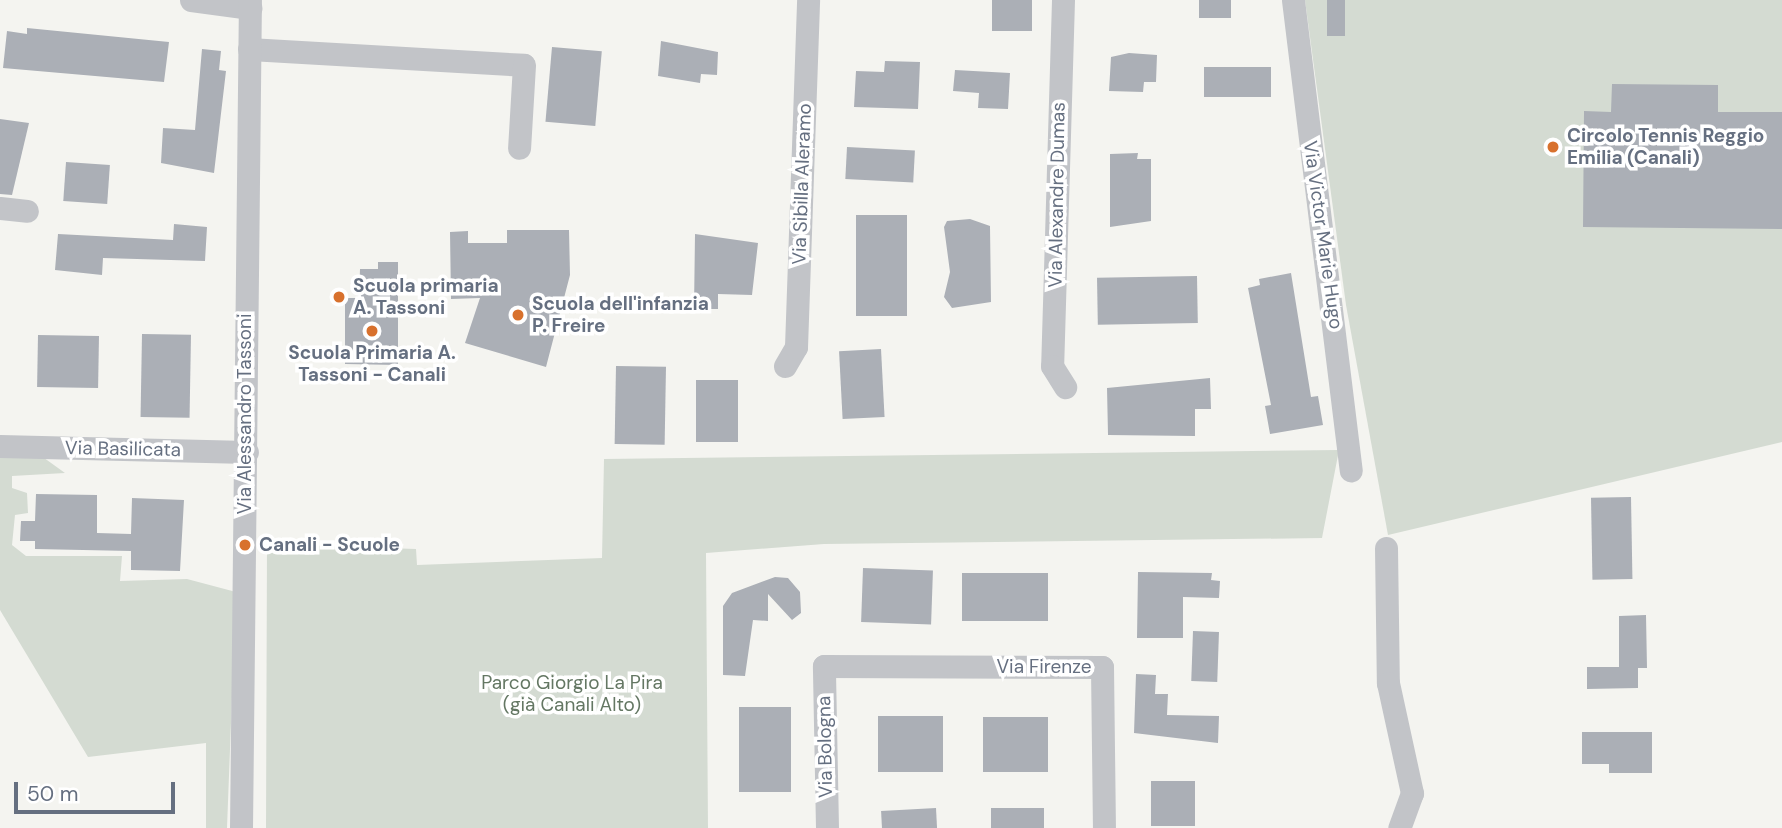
<!DOCTYPE html>
<html>
<head>
<meta charset="utf-8">
<style>
	body { margin:0 }
	#map { position:relative; width:1782px; height:828px; overflow:hidden; background:#f4f4f0; font-family:"DM Sans",sans-serif }
	div>[style] { position:absolute }
	.green>* { inset:0; background:#d4dbd2 }
	.building>* { inset:0; background:#abafb6; transform-origin:0 0 }
	.minor>* { height:23px; margin:-11.5px; padding:0 11.5px; transform-origin:11.5px; border-radius:11.5px; background:#c2c4c8 }
	.dots>* { width:19px; height:19px; translate:-50% -50%; box-sizing:border-box; border:4px solid #fff; border-radius:50% }
	span { translate:-50% -50%; white-space:nowrap; text-align:center; line-height:1.15; -webkit-text-stroke:7px #fff; paint-order:stroke }
	.poi-label { font-size:19px; color:#656f80; font-weight:700 }
	.left { translate:0 -50%; text-align:left }
	.street-label { font-size:19px; color:#656f80 }
	.park-label { font-size:19px; color:#647763 }
	.scale { position:absolute; left:14px; top:782px; width:161px; height:32px; box-sizing:border-box; border:4px solid #656f80; border-top:0; padding-left:9px; font-size:21px; line-height:24px; white-space:nowrap; color:#656f80; -webkit-text-stroke:5px #fff; paint-order:stroke }
</style>
</head>
<body>
<div id="map">
	<div class="green">
		<i style="clip-path:polygon(1305px 0,1782px 0,1782px 442px,1388px 535px,1346px 305px)"></i>
		<i style="clip-path:polygon(1339px 450px,1322px 538px,824px 544px,706px 553px,708px 828px,266px 828px,267px 544px,416px 549px,417px 565px,602px 558px,604px 459px)"></i>
		<i style="clip-path:polygon(0 453px,40px 455px,65px 473px,12px 476px,12px 488px,27px 493px,28px 513px,15px 515px,12px 545px,26px 556px,122px 556px,120px 581px,187px 579px,236px 592px,227px 828px,206px 828px,206px 743px,88px 757px,0 610px)"></i>
	</div>
	<div class="building">
		<i style="left:992px;top:0;width:40px;height:31px"></i>
		<i style="left:1199px;top:0;width:32px;height:18px"></i>
		<i style="left:1327px;top:0;width:18px;height:36px"></i>
		<i style="clip-path:polygon(27px 28px,169px 42px,164px 82px,3px 68px,7px 31px,27px 34px)"></i>
		<i style="clip-path:polygon(661px 41px,718px 52px,717px 75px,701px 74px,700px 83px,658px 76px)"></i>
		<i style="left:552px;top:47px;width:50px;height:75px;rotate:5deg"></i>
		<i style="clip-path:polygon(202px 49px,221px 51px,219px 70px,226px 71px,214px 173px,161px 163px,163px 128px,195px 130px)"></i>
		<i style="clip-path:polygon(1129px 53px,1157px 55px,1156px 82px,1144px 82px,1143px 92px,1109px 91px,1111px 57px)"></i>
		<i style="clip-path:polygon(885px 61px,920px 62px,918px 109px,854px 107px,856px 71px,884px 72px)"></i>
		<i style="left:1271px;top:67px;width:30px;height:67px;rotate:90deg"></i>
		<i style="clip-path:polygon(955px 70px,1010px 73px,1008px 109px,978px 108px,979px 93px,953px 91px)"></i>
		<i style="clip-path:polygon(1612px 84px,1718px 85px,1718px 112px,1782px 112px,1782px 229px,1583px 227px,1584px 111px,1611px 112px)"></i>
		<i style="clip-path:polygon(0 119px,29px 123px,12px 195px,0 194px)"></i>
		<i style="left:847px;top:147px;width:68px;height:32px;rotate:3deg"></i>
		<i style="clip-path:polygon(1138px 153px,1137px 159px,1151px 159px,1151px 221px,1110px 227px,1110px 154px)"></i>
		<i style="left:66px;top:162px;width:44px;height:39px;rotate:4deg"></i>
		<i style="left:907px;top:215px;width:101px;height:51px;rotate:90deg"></i>
		<i style="clip-path:polygon(970px 219px,990px 226px,991px 302px,952px 308px,944px 297px,950px 272px,944px 227px,947px 221px)"></i>
		<i style="clip-path:polygon(174px 224px,207px 227px,205px 261px,103px 258px,102px 275px,55px 270px,58px 234px,173px 240px)"></i>
		<i style="clip-path:polygon(507px 230px,569px 230px,570px 275px,546px 367px,465px 343px,480px 298px,451px 299px,450px 232px,468px 231px,468px 243px,507px 243px)"></i>
		<i style="clip-path:polygon(695px 234px,758px 243px,752px 295px,718px 294px,718px 309px,694px 309px)"></i>
		<i style="clip-path:polygon(378px 262px,398px 262px,398px 365px,345px 364px,345px 298px,359px 298px,360px 269px,378px 269px)"></i>
		<i style="clip-path:polygon(1291px 273px,1311px 397px,1318px 396px,1323px 425px,1270px 434px,1265px 406px,1271px 405px,1248px 288px,1260px 285px,1259px 279px)"></i>
		<i style="left:1197px;top:276px;width:47px;height:100px;rotate:89deg"></i>
		<i style="left:142px;top:334px;width:49px;height:83px;rotate:1deg"></i>
		<i style="left:38px;top:335px;width:61px;height:52px;rotate:1deg"></i>
		<i style="left:881px;top:349px;width:68px;height:42px;rotate:87deg"></i>
		<i style="left:616px;top:366px;width:50px;height:78px;rotate:1deg"></i>
		<i style="clip-path:polygon(1210px 378px,1211px 409px,1195px 409px,1195px 436px,1108px 435px,1107px 388px)"></i>
		<i style="left:696px;top:380px;width:42px;height:62px"></i>
		<i style="clip-path:polygon(36px 494px,97px 495px,97px 533px,131px 534px,132px 498px,184px 500px,180px 571px,131px 570px,131px 551px,35px 549px,35px 541px,20px 541px,21px 521px,35px 521px)"></i>
		<i style="left:1631px;top:497px;width:82px;height:40px;rotate:89deg"></i>
		<i style="left:863px;top:568px;width:70px;height:54px;rotate:2deg"></i>
		<i style="clip-path:polygon(1138px 572px,1212px 573px,1211px 580px,1220px 581px,1219px 598px,1183px 597px,1183px 638px,1137px 638px)"></i>
		<i style="left:1048px;top:573px;width:48px;height:86px;rotate:90deg"></i>
		<i style="clip-path:polygon(775px 577px,788px 578px,800px 592px,801px 613px,792px 620px,768px 594px,768px 621px,753px 620px,745px 676px,723px 675px,723px 606px,732px 593px)"></i>
		<i style="clip-path:polygon(1646px 615px,1647px 668px,1638px 668px,1638px 688px,1587px 689px,1587px 667px,1619px 667px,1619px 616px)"></i>
		<i style="left:1193px;top:631px;width:26px;height:50px;rotate:2deg"></i>
		<i style="clip-path:polygon(1136px 674px,1156px 675px,1155px 694px,1168px 694px,1167px 715px,1219px 716px,1218px 743px,1134px 733px)"></i>
		<i style="left:739px;top:707px;width:52px;height:85px"></i>
		<i style="left:878px;top:716px;width:65px;height:56px"></i>
		<i style="left:983px;top:717px;width:65px;height:55px"></i>
		<i style="clip-path:polygon(1582px 732px,1652px 732px,1652px 773px,1609px 773px,1609px 764px,1582px 764px)"></i>
		<i style="left:1195px;top:781px;width:45px;height:44px;rotate:90deg"></i>
		<i style="left:936px;top:808px;width:20px;height:55px;rotate:87deg"></i>
		<i style="left:991px;top:808px;width:53px;height:20px"></i>
	</div>
	<div class="minor">
		<i style="left:191px;top:0;width:60px;rotate:7.7deg"></i>
		<i style="left:1063px;top:0;width:366px;rotate:91.7deg"></i>
		<i style="left:1052px;top:366px;width:25px;rotate:58deg"></i>
		<i style="left:1293px;top:0;width:474px;rotate:83deg"></i>
		<i style="left:249px;top:49px;width:275px;rotate:3.3deg"></i>
		<i style="left:524px;top:65px;width:83px;rotate:93.4deg"></i>
		<i style="left:0;top:208px;width:27px;rotate:6deg"></i>
		<i style="left:785px;top:366px;width:22px;rotate:-60deg"></i>
		<i style="left:796px;top:347px;width:347px;rotate:-88deg"></i>
		<i style="left:0;top:446px;width:247px;rotate:1.4deg"></i>
		<i style="left:1386px;top:548px;width:135px;rotate:89.2deg"></i>
		<i style="left:1388px;top:683px;width:113px;rotate:77.7deg"></i>
		<i style="left:1412px;top:793px;width:37px;rotate:110deg"></i>
		<i style="left:241px;top:828px;width:828px;rotate:-89.38deg"></i>
		<i style="left:827px;top:828px;width:162px;rotate:-91.1deg"></i>
		<i style="left:824px;top:666px;width:278px;rotate:0.2deg"></i>
		<i style="left:1102px;top:667px;width:161px;rotate:89.3deg"></i>
	</div>
	<div class="dots">
		<i style="left:1553px;top:147px;background:#d8712d"></i>
		<i style="left:339px;top:297px;background:#d8712d"></i>
		<i style="left:518px;top:315px;background:#d8712d"></i>
		<i style="left:372px;top:331px;background:#d8712d"></i>
		<i style="left:245px;top:545px;background:#d8712d"></i>
	</div>
	<div class="poi-label">
		<span class="left" style="left:1567px;top:147px">Circolo Tennis Reggio<br>Emilia (Canali)</span>
		<span class="left" style="left:353px;top:297px">Scuola primaria<br>A. Tassoni</span>
		<span class="left" style="left:532px;top:315px">Scuola dell'infanzia<br>P. Freire</span>
		<span style="left:372px;top:364px">Scuola Primaria A.<br>Tassoni - Canali</span>
		<span class="left" style="left:259px;top:545px">Canali - Scuole</span>
	</div>
	<div class="street-label">
		<span style="left:802px;top:184px;rotate:-88deg">Via Sibilla Aleramo</span>
		<span style="left:1057px;top:195px;rotate:-89deg">Via Alexandre Dumas</span>
		<span style="left:1323px;top:235px;rotate:82deg">Via Victor Marie Hugo</span>
		<span style="left:245px;top:414px;rotate:-90deg">Via Alessandro Tassoni</span>
		<span style="left:123px;top:449px;rotate:1deg">Via Basilicata</span>
		<span style="left:1044px;top:667px">Via Firenze</span>
		<span style="left:825px;top:747px;rotate:-91deg">Via Bologna</span>
	</div>
	<div class="park-label">
		<span style="left:572px;top:694px">Parco Giorgio La Pira<br>(già Canali Alto)</span>
	</div>
	<div class="scale">50 m</div>
</div>
</body>
</html>
